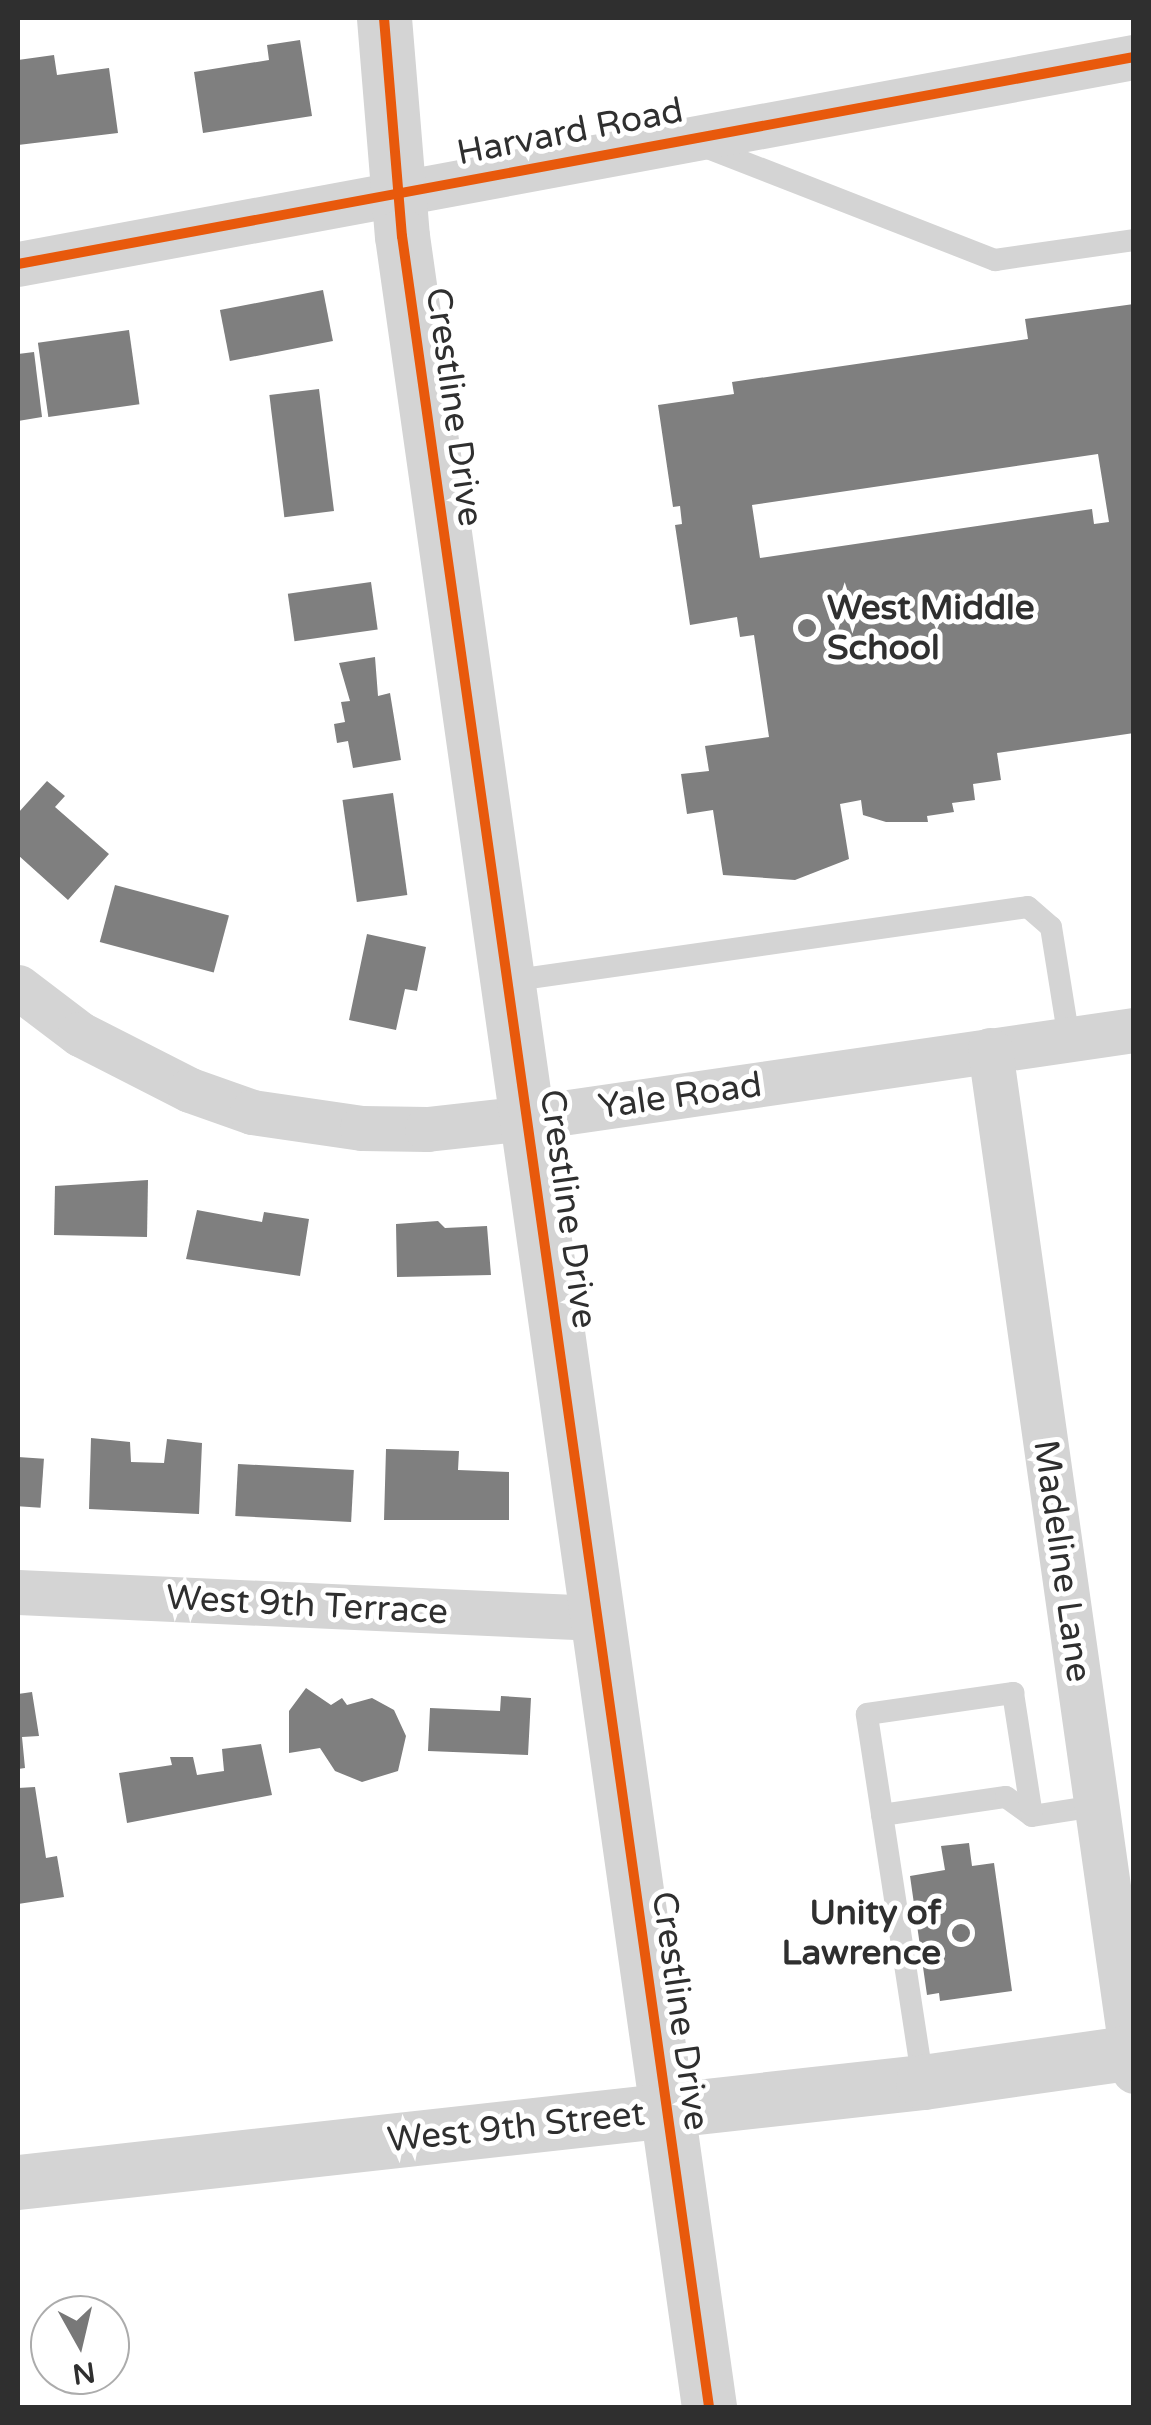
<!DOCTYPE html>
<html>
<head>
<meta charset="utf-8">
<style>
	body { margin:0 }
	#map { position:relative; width:1151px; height:2425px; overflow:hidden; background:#fff; font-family:"Varela Round",sans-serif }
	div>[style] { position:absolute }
	.building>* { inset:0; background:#7f7f7f; transform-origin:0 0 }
	.service>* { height:22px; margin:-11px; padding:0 11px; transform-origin:11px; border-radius:11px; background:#d4d4d4 }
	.minor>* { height:45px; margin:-22.5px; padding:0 22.5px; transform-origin:22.5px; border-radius:22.5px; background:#d4d4d4 }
	.tertiary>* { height:55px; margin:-27.5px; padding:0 27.5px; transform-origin:27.5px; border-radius:27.5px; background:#d4d4d4 }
	.cycleway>* { height:10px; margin:-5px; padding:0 5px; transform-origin:5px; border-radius:5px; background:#e8590c }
	.dots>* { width:28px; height:28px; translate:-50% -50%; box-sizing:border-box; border:5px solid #fff; border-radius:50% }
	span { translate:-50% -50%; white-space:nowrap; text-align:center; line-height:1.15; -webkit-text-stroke:10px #fff; paint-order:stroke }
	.street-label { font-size:35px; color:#2f2f2f }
	.poi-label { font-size:35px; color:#2f2f2f; font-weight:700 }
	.left { translate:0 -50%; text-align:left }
	.right { translate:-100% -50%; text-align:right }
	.frame { position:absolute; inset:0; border:20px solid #2f2f2f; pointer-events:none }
	.north { position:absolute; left:30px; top:2295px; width:100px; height:100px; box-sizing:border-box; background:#fff; border:2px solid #acacac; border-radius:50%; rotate:172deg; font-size:28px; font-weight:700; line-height:40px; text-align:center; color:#2f2f2f }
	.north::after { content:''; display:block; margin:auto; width:35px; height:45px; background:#787878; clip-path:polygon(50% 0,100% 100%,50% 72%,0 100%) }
</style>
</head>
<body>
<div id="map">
	<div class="building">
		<i style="clip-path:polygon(300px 40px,312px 116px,203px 133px,194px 72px,269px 60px,267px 45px)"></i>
		<i style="clip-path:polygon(54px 55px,57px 75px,109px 68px,118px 133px,18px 145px,18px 60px)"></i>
		<i style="left:323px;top:290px;width:52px;height:105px;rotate:79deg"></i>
		<i style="clip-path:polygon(evenodd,1134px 304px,1134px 733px,997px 753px,1001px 780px,973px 784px,975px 800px,952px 803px,954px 812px,927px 816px,928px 822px,886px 822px,863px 815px,861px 800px,840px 804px,849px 859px,795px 880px,723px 875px,713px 810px,687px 814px,681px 774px,709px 771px,705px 746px,769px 737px,754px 635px,740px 637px,737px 617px,690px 625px,675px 525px,682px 524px,680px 506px,673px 507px,658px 405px,734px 394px,732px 382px,1028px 339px,1025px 319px,1134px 304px,1098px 454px,1109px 522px,1094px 524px,1092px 509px,760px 558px,752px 505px,1098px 454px)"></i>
		<i style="left:129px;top:330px;width:75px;height:92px;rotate:82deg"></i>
		<i style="clip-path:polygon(34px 352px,42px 417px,18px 421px,18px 354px)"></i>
		<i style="left:319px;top:389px;width:123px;height:50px;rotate:83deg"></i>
		<i style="left:371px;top:582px;width:48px;height:84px;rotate:82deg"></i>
		<i style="clip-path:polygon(375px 657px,378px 696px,390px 693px,401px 760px,353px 768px,348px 741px,337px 743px,334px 724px,345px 722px,341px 702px,350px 701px,339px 663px)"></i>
		<i style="clip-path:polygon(47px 781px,65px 796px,55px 807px,109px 854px,68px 900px,18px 855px,18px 813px)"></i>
		<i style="left:393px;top:793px;width:103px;height:51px;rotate:82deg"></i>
		<i style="left:115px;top:885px;width:118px;height:59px;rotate:15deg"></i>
		<i style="clip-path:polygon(367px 934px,426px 947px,417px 991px,405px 989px,396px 1030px,349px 1020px)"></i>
		<i style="clip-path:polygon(148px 1180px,147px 1237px,54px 1235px,55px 1186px)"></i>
		<i style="clip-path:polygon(197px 1210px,262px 1222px,264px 1212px,309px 1219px,300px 1276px,186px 1259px)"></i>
		<i style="clip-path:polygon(438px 1221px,445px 1228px,487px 1226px,491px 1275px,397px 1277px,396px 1224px)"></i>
		<i style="clip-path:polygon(91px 1438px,130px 1442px,131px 1462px,164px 1463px,167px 1439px,202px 1443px,199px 1514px,89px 1509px)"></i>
		<i style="clip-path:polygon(386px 1449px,459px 1451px,458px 1470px,509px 1472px,509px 1520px,384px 1520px)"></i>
		<i style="left:18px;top:1457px;width:26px;height:49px;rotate:4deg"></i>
		<i style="left:238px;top:1464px;width:116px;height:52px;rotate:3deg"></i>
		<i style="clip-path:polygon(306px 1688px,331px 1705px,342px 1698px,347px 1705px,372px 1698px,394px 1710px,406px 1736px,398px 1771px,362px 1782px,335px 1771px,320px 1748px,289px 1753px,289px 1711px)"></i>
		<i style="clip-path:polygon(32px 1692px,39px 1736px,22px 1737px,25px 1768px,18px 1769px,18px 1694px)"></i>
		<i style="clip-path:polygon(501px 1696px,531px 1698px,528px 1755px,428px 1751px,430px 1708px,500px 1711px)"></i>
		<i style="clip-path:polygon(261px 1744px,272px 1795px,127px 1823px,119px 1773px,172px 1765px,170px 1757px,193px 1757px,197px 1775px,224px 1771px,222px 1749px)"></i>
		<i style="clip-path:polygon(35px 1787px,46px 1858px,57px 1856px,64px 1897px,18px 1904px,18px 1788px)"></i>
		<i style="clip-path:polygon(969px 1843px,972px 1866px,994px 1863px,1012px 1991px,940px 2001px,939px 1993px,927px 1995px,910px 1876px,945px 1870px,941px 1846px)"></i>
	</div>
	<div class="service">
		<i style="left:700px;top:145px;width:317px;rotate:21.3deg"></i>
		<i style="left:995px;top:260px;width:140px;rotate:-8.2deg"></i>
		<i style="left:508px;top:981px;width:525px;rotate:-8.1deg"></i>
		<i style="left:1028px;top:907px;width:30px;rotate:41deg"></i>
		<i style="left:1051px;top:927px;width:113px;rotate:80.9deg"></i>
		<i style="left:882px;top:1815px;width:125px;rotate:-8.3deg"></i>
		<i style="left:1006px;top:1797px;width:32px;rotate:36deg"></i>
		<i style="left:1032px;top:1816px;width:65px;rotate:-8.9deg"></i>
		<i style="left:923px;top:2082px;width:372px;rotate:-98.7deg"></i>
		<i style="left:867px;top:1714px;width:148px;rotate:-8.2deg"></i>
		<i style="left:1013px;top:1693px;width:124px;rotate:81.2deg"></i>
	</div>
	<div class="minor">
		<i style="left:18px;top:264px;width:1135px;rotate:-10.51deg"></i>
		<i style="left:18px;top:987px;width:78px;rotate:37.2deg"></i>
		<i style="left:80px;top:1034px;width:123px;rotate:27deg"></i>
		<i style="left:190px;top:1090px;width:66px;rotate:19.5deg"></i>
		<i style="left:252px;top:1112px;width:111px;rotate:8.3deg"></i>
		<i style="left:362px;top:1128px;width:65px;rotate:0.9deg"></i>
		<i style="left:427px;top:1129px;width:101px;rotate:-6.3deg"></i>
		<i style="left:527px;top:1118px;width:613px;rotate:-8.25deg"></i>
		<i style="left:990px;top:1050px;width:1031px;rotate:81.97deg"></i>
		<i style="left:18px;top:1592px;width:580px;rotate:2.57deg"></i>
	</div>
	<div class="tertiary">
		<i style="left:384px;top:18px;width:219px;rotate:85.3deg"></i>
		<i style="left:402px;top:236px;width:2194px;rotate:81.95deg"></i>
		<i style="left:18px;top:2182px;width:911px;rotate:-6.31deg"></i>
		<i style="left:923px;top:2082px;width:213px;rotate:-8.1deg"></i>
	</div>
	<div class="cycleway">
		<i style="left:384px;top:18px;width:219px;rotate:85.3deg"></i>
		<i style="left:402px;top:236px;width:2194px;rotate:81.95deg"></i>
		<i style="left:18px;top:264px;width:1135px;rotate:-10.51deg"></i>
	</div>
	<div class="dots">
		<i style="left:807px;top:628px;background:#787878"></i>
		<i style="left:961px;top:1933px;background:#787878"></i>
	</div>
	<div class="street-label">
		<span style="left:570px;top:132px;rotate:-11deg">Harvard Road</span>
		<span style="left:454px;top:407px;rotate:82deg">Crestline Drive</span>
		<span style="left:680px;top:1096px;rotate:-8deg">Yale Road</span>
		<span style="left:568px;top:1209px;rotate:82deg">Crestline Drive</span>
		<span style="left:1062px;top:1561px;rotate:82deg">Madeline Lane</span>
		<span style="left:307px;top:1605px;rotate:3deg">West 9th Terrace</span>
		<span style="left:680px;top:2011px;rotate:82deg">Crestline Drive</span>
		<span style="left:516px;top:2127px;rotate:-6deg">West 9th Street</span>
	</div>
	<div class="poi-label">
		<span class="left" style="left:827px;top:628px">West Middle<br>School</span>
		<span class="right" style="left:941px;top:1933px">Unity of<br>Lawrence</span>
	</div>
	<div class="frame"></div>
	<div class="north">N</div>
</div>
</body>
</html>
